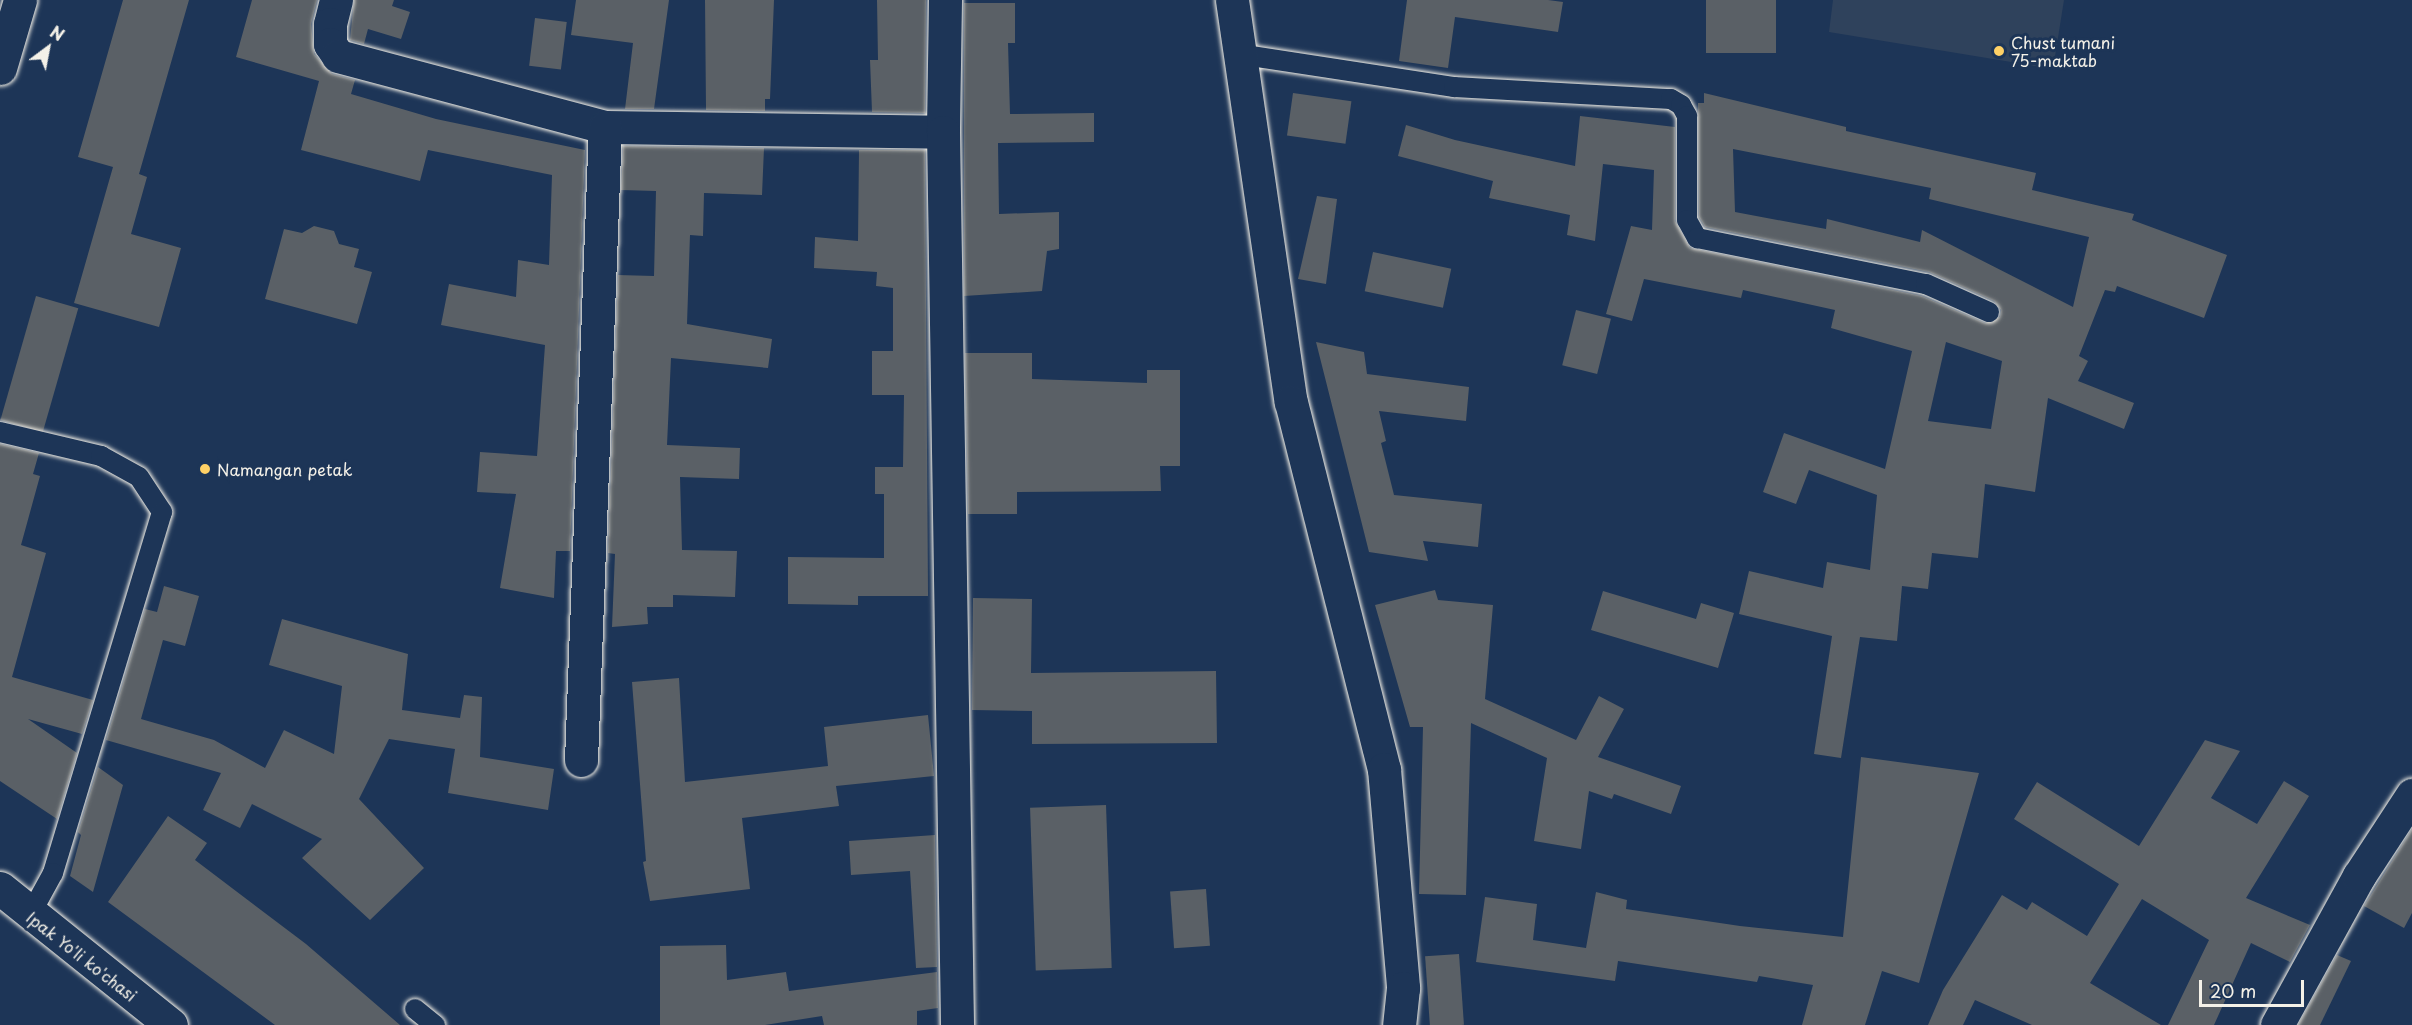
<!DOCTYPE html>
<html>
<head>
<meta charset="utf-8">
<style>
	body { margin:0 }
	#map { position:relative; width:2412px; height:1025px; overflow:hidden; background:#1d3557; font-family:"Playpen Sans",sans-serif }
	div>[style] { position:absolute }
	.built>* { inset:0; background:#2f425c }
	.building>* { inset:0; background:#5a6066; transform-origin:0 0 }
	.roads { filter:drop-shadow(0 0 2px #f4f1e8) drop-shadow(0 0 2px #f4f1e8) }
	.service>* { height:20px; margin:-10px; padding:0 10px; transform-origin:10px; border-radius:10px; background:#1d3557 }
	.minor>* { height:33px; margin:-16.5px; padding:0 16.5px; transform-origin:16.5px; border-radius:16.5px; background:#1d3557 }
	.secondary>* { height:33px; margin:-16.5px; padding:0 16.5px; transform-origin:16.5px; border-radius:16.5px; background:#1d3557 }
	.dots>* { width:16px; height:16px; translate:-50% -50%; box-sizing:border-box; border:3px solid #1d3557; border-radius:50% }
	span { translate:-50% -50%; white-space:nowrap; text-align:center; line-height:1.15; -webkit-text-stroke:6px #1d3557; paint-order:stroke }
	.poi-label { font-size:16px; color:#f4f1e8 }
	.left { translate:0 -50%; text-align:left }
	.street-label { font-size:16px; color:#f4f1e8 }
	.north { position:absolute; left:18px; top:18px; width:60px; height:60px; -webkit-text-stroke:4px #1d3557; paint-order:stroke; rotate:32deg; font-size:16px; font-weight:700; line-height:24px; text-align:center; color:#f4f1e8 }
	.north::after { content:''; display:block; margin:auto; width:21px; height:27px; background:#f4f1e8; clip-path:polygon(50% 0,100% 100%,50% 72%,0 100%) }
	.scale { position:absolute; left:2199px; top:980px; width:105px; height:27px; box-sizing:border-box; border:3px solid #f4f1e8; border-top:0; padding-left:8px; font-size:18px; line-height:21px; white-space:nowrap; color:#f4f1e8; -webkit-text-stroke:4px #1d3557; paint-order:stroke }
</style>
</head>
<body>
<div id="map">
	<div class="built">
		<i style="clip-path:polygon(1833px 0,2064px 0,2053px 69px,1829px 32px)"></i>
	</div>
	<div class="building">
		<i style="clip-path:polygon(123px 0,189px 0,139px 174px,147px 177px,131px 234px,181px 248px,159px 327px,74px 303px,113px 167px,78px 157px)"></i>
		<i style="clip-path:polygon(252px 0,317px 0,311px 24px,314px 54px,332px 74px,355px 80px,351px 94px,436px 119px,585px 150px,570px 551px,556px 551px,554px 598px,500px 588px,516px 494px,477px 492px,480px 452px,537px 456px,545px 345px,441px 325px,449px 284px,516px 297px,518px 260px,549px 265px,552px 175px,428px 150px,420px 181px,301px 150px,319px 81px,236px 57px)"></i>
		<i style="clip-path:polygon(354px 0,394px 0,392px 6px,410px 12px,401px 39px,368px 29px,364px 44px,350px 40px)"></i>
		<i style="clip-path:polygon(576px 0,669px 0,654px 109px,625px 109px,633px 43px,571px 35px)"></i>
		<i style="clip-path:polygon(705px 0,774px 0,770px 99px,765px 99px,765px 111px,706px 110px)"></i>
		<i style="clip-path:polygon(877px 0,926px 0,925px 113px,872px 112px,870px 60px,878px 60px)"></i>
		<i style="clip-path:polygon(1407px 0,1548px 0,1563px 2px,1558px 32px,1455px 17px,1448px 68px,1399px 61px)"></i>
		<i style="left:1706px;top:0;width:70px;height:53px"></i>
		<i style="clip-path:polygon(964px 3px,1015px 3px,1015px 43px,1008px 43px,1010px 114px,1094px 113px,1094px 142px,998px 143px,999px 214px,1059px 212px,1059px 249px,1047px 251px,1042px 291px,964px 296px)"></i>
		<i style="left:535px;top:18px;width:32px;height:48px;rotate:7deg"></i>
		<i style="left:1293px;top:93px;width:59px;height:43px;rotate:8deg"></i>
		<i style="clip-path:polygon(evenodd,1704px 93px,1846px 127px,1846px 131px,2036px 173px,2032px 190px,2134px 214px,2132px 220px,2227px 255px,2204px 318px,2117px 286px,2115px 292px,2105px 290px,2079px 356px,2088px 361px,2078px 381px,2134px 403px,2124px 429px,2048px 398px,2035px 492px,1985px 484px,1978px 558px,1932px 553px,1928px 589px,1902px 586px,1897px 641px,1860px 637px,1841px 758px,1814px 754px,1832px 636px,1739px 614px,1749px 571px,1823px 588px,1827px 562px,1870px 570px,1877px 495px,1809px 470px,1796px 504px,1763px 492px,1784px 433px,1885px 469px,1912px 351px,1831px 328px,1835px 310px,1743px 290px,1741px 298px,1644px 279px,1632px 321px,1606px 314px,1631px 226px,1652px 230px,1654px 170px,1603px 164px,1595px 241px,1567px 235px,1570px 215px,1489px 198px,1493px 181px,1398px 156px,1406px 125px,1455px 140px,1575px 166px,1580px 116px,1675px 127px,1675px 221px,1690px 248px,1922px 296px,1985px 323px,2000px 317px,2001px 310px,1994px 301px,1929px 272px,1705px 227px,1699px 217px,1698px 103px,1704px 103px,1704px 93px,1733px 149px,1931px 188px,1929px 199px,2089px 237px,2073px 307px,1922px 230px,1920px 242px,1827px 219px,1826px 229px,1735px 212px,1733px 149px,1704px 93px,1946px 342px,2002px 361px,1991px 429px,1928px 421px,1946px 342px)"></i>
		<i style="clip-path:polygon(623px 146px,764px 148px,762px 195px,704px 193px,703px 236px,690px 235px,687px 324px,772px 339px,768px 368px,671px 358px,667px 445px,740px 448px,739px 479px,680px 477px,682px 550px,737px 551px,735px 597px,673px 595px,673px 607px,647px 607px,648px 624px,612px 627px,615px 554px,608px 553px,618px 275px,654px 276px,656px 191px,621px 190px)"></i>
		<i style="clip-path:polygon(859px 150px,925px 150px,928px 596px,858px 596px,858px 605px,788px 604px,788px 557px,884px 558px,884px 494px,875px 494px,875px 467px,903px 467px,904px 395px,872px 395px,872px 351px,893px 351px,893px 288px,876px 286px,877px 272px,814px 268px,815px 237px,858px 241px)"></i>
		<i style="clip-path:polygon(1317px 196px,1337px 199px,1326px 284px,1298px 279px)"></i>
		<i style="clip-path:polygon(314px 226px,334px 231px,339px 244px,359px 249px,354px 267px,372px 272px,357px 324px,265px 299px,284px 229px,302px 233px)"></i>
		<i style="left:1373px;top:252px;width:80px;height:40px;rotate:12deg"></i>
		<i style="left:36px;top:296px;width:44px;height:129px;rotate:16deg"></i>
		<i style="left:1576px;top:310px;width:36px;height:57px;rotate:14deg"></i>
		<i style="clip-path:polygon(1316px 342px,1364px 352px,1367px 374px,1469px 387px,1466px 421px,1379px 411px,1386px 441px,1381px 443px,1394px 495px,1482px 504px,1478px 547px,1423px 541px,1428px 561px,1369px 552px)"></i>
		<i style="clip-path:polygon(965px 353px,1032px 353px,1032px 379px,1147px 383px,1147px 370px,1180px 370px,1180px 466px,1160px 466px,1161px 491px,1017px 492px,1017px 514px,968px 514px)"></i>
		<i style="clip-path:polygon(0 444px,39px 453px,33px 474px,40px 476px,21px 545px,46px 553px,12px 677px,93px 700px,82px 734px,28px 719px,77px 753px,57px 819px,0 781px)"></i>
		<i style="clip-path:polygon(164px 586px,199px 596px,185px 646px,163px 640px,141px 719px,214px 740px,265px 768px,284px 730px,334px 754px,342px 686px,269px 665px,282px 619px,408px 654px,402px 710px,460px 718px,464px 695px,482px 697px,480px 757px,554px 769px,548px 810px,448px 793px,455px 749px,389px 739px,359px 799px,424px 868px,370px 920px,302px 858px,322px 839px,252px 804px,240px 828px,203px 810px,221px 773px,106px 740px,145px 609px,157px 612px)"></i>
		<i style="clip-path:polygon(1435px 590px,1438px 600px,1493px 605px,1485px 699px,1576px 740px,1599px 696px,1624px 709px,1598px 757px,1681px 786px,1671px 814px,1614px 794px,1612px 799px,1589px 791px,1581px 849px,1534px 841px,1547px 758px,1471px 723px,1466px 895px,1419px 894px,1423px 727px,1410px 727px,1375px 605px)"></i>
		<i style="clip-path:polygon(1603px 591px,1696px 619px,1701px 603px,1734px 613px,1718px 668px,1591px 630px)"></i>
		<i style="clip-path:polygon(973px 598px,1032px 599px,1031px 673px,1216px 671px,1217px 743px,1032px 744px,1032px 711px,972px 710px)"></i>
		<i style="clip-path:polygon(679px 678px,685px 782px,828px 766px,824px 727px,928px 715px,934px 776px,836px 786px,839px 806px,742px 818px,750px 889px,650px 901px,643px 862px,646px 861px,632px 682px)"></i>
		<i style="clip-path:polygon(2205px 740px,2240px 751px,2211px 798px,2257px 824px,2284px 781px,2309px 796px,2246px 898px,2310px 925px,2290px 962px,2251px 943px,2214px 1025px,2168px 1025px,2209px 940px,2142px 899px,2090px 983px,2161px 1025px,2032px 1025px,1975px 1000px,1963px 1025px,1928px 1025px,1943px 990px,2002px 895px,2027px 910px,2032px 902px,2087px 936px,2119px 884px,2014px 819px,2037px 782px,2139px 846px)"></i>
		<i style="clip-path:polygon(1861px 757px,1979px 773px,1919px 983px,1882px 971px,1865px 1025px,1802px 1025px,1813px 985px,1759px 976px,1757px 982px,1618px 961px,1615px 981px,1476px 962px,1485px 897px,1537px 904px,1533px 940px,1586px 948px,1596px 892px,1627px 900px,1626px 909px,1740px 926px,1843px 937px)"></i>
		<i style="clip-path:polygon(98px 767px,123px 785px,93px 892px,70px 876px,81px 835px,78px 832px)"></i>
		<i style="left:1106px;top:805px;width:163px;height:76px;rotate:88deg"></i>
		<i style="clip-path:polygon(168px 816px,207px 843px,195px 860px,306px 944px,400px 1025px,275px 1025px,108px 902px)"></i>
		<i style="clip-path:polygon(2412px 829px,2412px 913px,2404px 928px,2364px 906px)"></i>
		<i style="clip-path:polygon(935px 835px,937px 967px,916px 968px,910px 871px,851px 875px,849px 841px)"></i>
		<i style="left:1206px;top:889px;width:57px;height:36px;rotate:86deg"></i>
		<i style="clip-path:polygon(726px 945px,727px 980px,786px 972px,789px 991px,937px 972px,938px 1008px,917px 1011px,917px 1025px,824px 1025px,822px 1016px,765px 1025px,660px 1025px,660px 946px)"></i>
		<i style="left:1459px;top:954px;width:71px;height:34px;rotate:86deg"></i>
		<i style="clip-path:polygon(2337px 955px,2351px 961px,2320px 1025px,2298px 1025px)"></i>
	</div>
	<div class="roads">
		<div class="service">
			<i style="left:1238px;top:54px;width:219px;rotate:8.7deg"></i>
			<i style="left:1454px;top:87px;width:217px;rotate:3.2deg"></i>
			<i style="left:1671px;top:99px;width:12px;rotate:31deg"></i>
			<i style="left:1681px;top:105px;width:13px;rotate:61deg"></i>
			<i style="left:1687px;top:116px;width:104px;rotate:90deg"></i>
			<i style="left:1687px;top:220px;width:21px;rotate:61deg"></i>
			<i style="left:1697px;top:238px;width:234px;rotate:11.4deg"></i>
			<i style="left:1926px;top:284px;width:69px;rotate:24deg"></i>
			<i style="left:0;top:432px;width:104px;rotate:13.4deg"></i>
			<i style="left:101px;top:456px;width:43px;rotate:28.9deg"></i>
			<i style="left:139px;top:477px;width:42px;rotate:56.7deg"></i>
			<i style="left:162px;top:512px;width:377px;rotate:106.8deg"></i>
			<i style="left:53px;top:873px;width:48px;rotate:118.7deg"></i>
			<i style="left:415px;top:1009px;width:26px;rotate:39deg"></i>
		</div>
		<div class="minor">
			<i style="left:336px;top:0;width:25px;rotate:104deg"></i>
			<i style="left:330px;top:24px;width:20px;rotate:90deg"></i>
			<i style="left:330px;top:44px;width:14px;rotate:56deg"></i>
			<i style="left:338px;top:56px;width:276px;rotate:14.9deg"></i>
			<i style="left:605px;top:127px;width:338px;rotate:0.8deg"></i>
			<i style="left:945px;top:0;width:132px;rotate:90.9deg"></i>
			<i style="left:943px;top:132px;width:893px;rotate:89.1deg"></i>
			<i style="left:1232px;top:0;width:406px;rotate:81.7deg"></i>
			<i style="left:1291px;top:402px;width:379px;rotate:75.8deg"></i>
			<i style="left:1384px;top:769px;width:220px;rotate:85deg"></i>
			<i style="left:1403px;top:988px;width:37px;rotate:96deg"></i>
			<i style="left:581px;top:760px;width:633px;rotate:-87.83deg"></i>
			<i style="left:2277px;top:1025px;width:170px;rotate:-61.2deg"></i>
			<i style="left:2359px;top:876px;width:97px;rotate:-56.8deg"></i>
		</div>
		<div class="secondary">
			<i style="left:0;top:68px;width:71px;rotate:-73.6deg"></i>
			<i style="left:0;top:888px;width:219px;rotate:38.7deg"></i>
		</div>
	</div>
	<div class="dots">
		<i style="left:1999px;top:51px;background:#ffd166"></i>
		<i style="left:205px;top:469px;background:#ffd166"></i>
	</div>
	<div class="poi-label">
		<span class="left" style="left:2011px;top:51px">Chust tumani<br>75-maktab</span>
		<span class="left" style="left:217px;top:469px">Namangan petak</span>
	</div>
	<div class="street-label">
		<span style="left:82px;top:956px;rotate:38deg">Ipak Yo'li ko'chasi</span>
	</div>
	<div class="north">N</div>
	<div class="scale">20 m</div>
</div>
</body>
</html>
